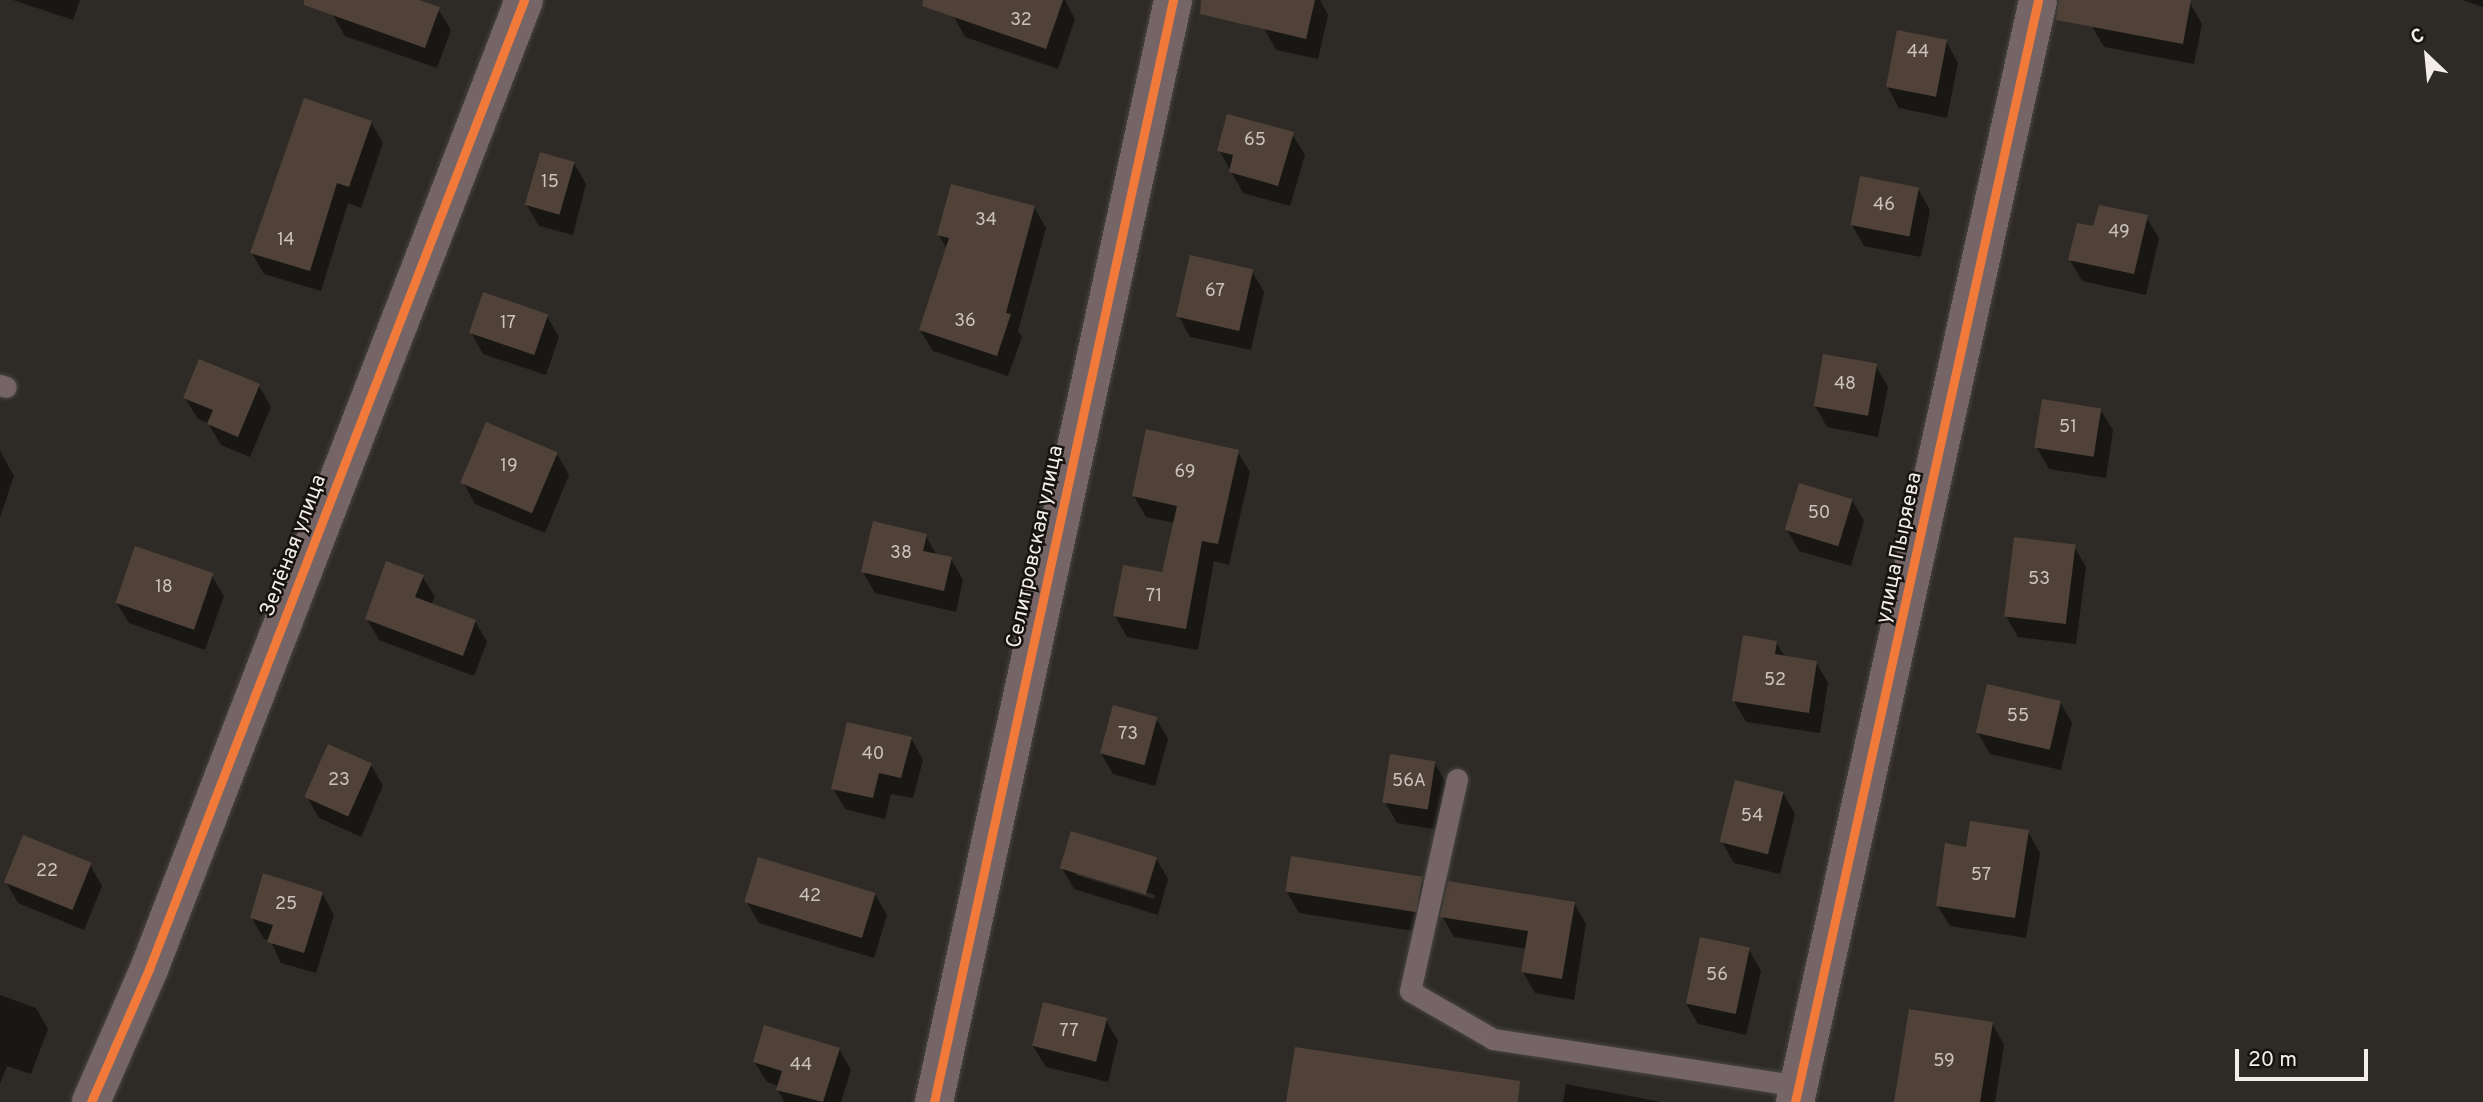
<!DOCTYPE html>
<html>
<head>
<meta charset="utf-8">
<style>
	body { margin:0 }
	#map { position:relative; width:2483px; height:1102px; overflow:hidden; background:#2e2b26; font-family:Overpass,sans-serif }
	div>[style] { position:absolute }
	.shadow>* { inset:0; background:#0007 }
	.building>* { inset:0; background:#504238; transform-origin:0 0 }
	.roads { filter:drop-shadow(0 0 2px #494642) drop-shadow(0 0 2px #494642) }
	.service>* { height:21px; margin:-10.5px; padding:0 10.5px; transform-origin:10.5px; border-radius:10.5px; background:#766567 }
	.minor>* { height:38px; margin:-19px; padding:0 19px; transform-origin:19px; border-radius:19px; background:#766567 }
	.cycleway>* { height:9px; margin:-4.5px; padding:0 4.5px; transform-origin:4.5px; border-radius:4.5px; background:#f17a3a }
	span { translate:-50% -50%; white-space:nowrap; text-align:center; line-height:1.15; -webkit-text-stroke:5px #171410; paint-order:stroke }
	.number-label { font-size:18px; color:#cac2bc }
	.number-label span { -webkit-text-stroke-width:0 }
	.street-label { font-size:21px; color:#f2ede8 }
	.north { position:absolute; left:2392px; top:21px; width:70px; height:70px; -webkit-text-stroke:5px #171410; paint-order:stroke; rotate:334deg; font-size:19px; font-weight:700; line-height:28px; text-align:center; color:#f2ede8 }
	.north::after { content:''; display:block; margin:auto; width:24px; height:32px; background:#f2ede8; clip-path:polygon(50% 0,100% 100%,50% 72%,0 100%) }
	.scale { position:absolute; left:2235px; top:1049px; width:133px; height:32px; box-sizing:border-box; border:4px solid #f2ede8; border-top:0; padding-left:9px; font-size:21px; line-height:24px; white-space:nowrap; color:#f2ede8; -webkit-text-stroke:5px #171410; paint-order:stroke }
</style>
</head>
<body>
<div id="map">
	<div class="shadow">
		<i style="clip-path:polygon(13px 0,80px 0,73px 20px)"></i>
		<i style="clip-path:polygon(338px 0,414px 0,438px 9px,451px 30px,437px 68px,345px 36px,333px 15px)"></i>
		<i style="clip-path:polygon(958px 0,1065px 0,1075px 19px,1058px 69px,965px 37px,953px 15px)"></i>
		<i style="clip-path:polygon(1271px 0,1320px 0,1328px 15px,1318px 59px,1276px 50px,1264px 28px)"></i>
		<i style="clip-path:polygon(2097px 0,2190px 3px,2202px 24px,2194px 64px,2104px 47px,2092px 26px)"></i>
		<i style="clip-path:polygon(2462px 0,2483px 0,2483px 7px)"></i>
		<i style="clip-path:polygon(1946px 41px,1958px 63px,1947px 118px,1899px 108px,1887px 86px)"></i>
		<i style="clip-path:polygon(371px 122px,383px 143px,361px 208px,348px 203px,321px 291px,264px 274px,252px 253px,264px 212px,268px 213px)"></i>
		<i style="clip-path:polygon(1292px 134px,1305px 155px,1290px 206px,1243px 193px,1219px 150px)"></i>
		<i style="clip-path:polygon(574px 163px,586px 184px,573px 235px,539px 226px,527px 205px)"></i>
		<i style="clip-path:polygon(1918px 189px,1930px 210px,1921px 257px,1864px 246px,1852px 225px)"></i>
		<i style="clip-path:polygon(1034px 207px,1046px 228px,1018px 331px,1022px 337px,1008px 376px,933px 351px,920px 330px,947px 249px,939px 235px)"></i>
		<i style="clip-path:polygon(2146px 217px,2159px 238px,2146px 295px,2082px 281px,2070px 260px,2095px 228px)"></i>
		<i style="clip-path:polygon(1252px 271px,1264px 292px,1251px 350px,1190px 337px,1178px 315px)"></i>
		<i style="clip-path:polygon(547px 316px,559px 337px,546px 375px,483px 354px,471px 332px)"></i>
		<i style="clip-path:polygon(1876px 366px,1888px 387px,1878px 437px,1827px 427px,1815px 406px)"></i>
		<i style="clip-path:polygon(259px 386px,271px 407px,250px 457px,221px 445px,208px 423px,198px 419px,185px 398px)"></i>
		<i style="clip-path:polygon(2100px 409px,2113px 430px,2106px 478px,2049px 469px,2037px 448px)"></i>
		<i style="clip-path:polygon(0 451px,14px 476px,0 518px)"></i>
		<i style="clip-path:polygon(1237px 451px,1250px 472px,1229px 565px,1214px 561px,1198px 650px,1127px 637px,1115px 616px,1163px 574px,1175px 523px,1146px 517px,1134px 496px)"></i>
		<i style="clip-path:polygon(557px 454px,569px 475px,545px 533px,475px 504px,463px 482px)"></i>
		<i style="clip-path:polygon(1852px 500px,1864px 521px,1851px 566px,1799px 551px,1787px 530px)"></i>
		<i style="clip-path:polygon(926px 536px,937px 556px,951px 559px,963px 580px,956px 612px,875px 593px,863px 572px)"></i>
		<i style="clip-path:polygon(2074px 546px,2086px 567px,2076px 644px,2018px 637px,2006px 616px)"></i>
		<i style="clip-path:polygon(211px 575px,224px 596px,205px 650px,129px 623px,116px 602px)"></i>
		<i style="clip-path:polygon(422px 576px,435px 597px,431px 605px,475px 621px,487px 642px,474px 676px,379px 640px,367px 619px)"></i>
		<i style="clip-path:polygon(1776px 642px,1785px 657px,1816px 662px,1828px 683px,1820px 733px,1746px 722px,1734px 701px)"></i>
		<i style="clip-path:polygon(2060px 702px,2072px 723px,2061px 770px,1990px 754px,1978px 733px)"></i>
		<i style="clip-path:polygon(1156px 718px,1168px 739px,1155px 786px,1113px 774px,1101px 753px)"></i>
		<i style="clip-path:polygon(911px 738px,923px 760px,913px 798px,891px 794px,885px 819px,845px 809px,833px 788px)"></i>
		<i style="clip-path:polygon(1434px 762px,1446px 783px,1439px 830px,1397px 823px,1385px 802px)"></i>
		<i style="clip-path:polygon(371px 765px,383px 786px,361px 837px,319px 818px,307px 797px)"></i>
		<i style="clip-path:polygon(1783px 793px,1795px 814px,1780px 874px,1734px 863px,1722px 842px)"></i>
		<i style="clip-path:polygon(2028px 832px,2040px 853px,2026px 938px,1950px 926px,1937px 905px)"></i>
		<i style="clip-path:polygon(evenodd,1156px 858px,1168px 879px,1158px 915px,1074px 889px,1062px 868px,1156px 858px,1076px 871px,1155px 895px,1154px 899px,1076px 875px,1076px 871px)"></i>
		<i style="clip-path:polygon(90px 865px,102px 886px,84px 930px,18px 903px,6px 882px)"></i>
		<i style="clip-path:polygon(1421px 879px,1433px 900px,1426px 933px,1299px 913px,1287px 892px)"></i>
		<i style="clip-path:polygon(322px 893px,334px 915px,316px 973px,281px 963px,270px 940px,264px 939px,252px 918px)"></i>
		<i style="clip-path:polygon(875px 894px,887px 915px,874px 958px,759px 923px,747px 902px)"></i>
		<i style="clip-path:polygon(1574px 903px,1586px 924px,1574px 1000px,1535px 993px,1523px 972px,1527px 949px,1454px 937px,1442px 916px)"></i>
		<i style="clip-path:polygon(1749px 950px,1761px 971px,1746px 1035px,1698px 1024px,1686px 1003px)"></i>
		<i style="clip-path:polygon(0 995px,36px 1008px,48px 1029px,31px 1074px,7px 1066px,0 1084px)"></i>
		<i style="clip-path:polygon(1106px 1020px,1118px 1041px,1108px 1082px,1046px 1067px,1033px 1046px)"></i>
		<i style="clip-path:polygon(1992px 1023px,2004px 1045px,1995px 1102px,1896px 1102px)"></i>
		<i style="clip-path:polygon(839px 1049px,851px 1070px,841px 1102px,784px 1102px,778px 1090px,779px 1086px,767px 1082px,754px 1061px)"></i>
		<i style="clip-path:polygon(1566px 1084px,1661px 1102px,1563px 1102px)"></i>
	</div>
	<div class="building">
		<i style="clip-path:polygon(304px 0,419px 0,440px 7px,425px 48px,304px 5px)"></i>
		<i style="clip-path:polygon(923px 0,1063px 0,1046px 49px,922px 6px)"></i>
		<i style="clip-path:polygon(1201px 0,1315px 0,1306px 39px,1200px 14px)"></i>
		<i style="clip-path:polygon(2059px 0,2191px 0,2183px 44px,2056px 20px)"></i>
		<i style="left:1897px;top:30px;width:51px;height:58px;rotate:11deg"></i>
		<i style="clip-path:polygon(304px 98px,372px 121px,349px 187px,337px 183px,310px 271px,250px 253px)"></i>
		<i style="clip-path:polygon(1227px 114px,1294px 132px,1278px 186px,1229px 172px,1233px 155px,1217px 151px)"></i>
		<i style="left:540px;top:152px;width:36px;height:55px;rotate:16deg"></i>
		<i style="left:1860px;top:176px;width:60px;height:50px;rotate:11deg"></i>
		<i style="clip-path:polygon(951px 184px,1035px 206px,1006px 313px,1011px 314px,997px 356px,919px 330px,949px 238px,937px 235px)"></i>
		<i style="clip-path:polygon(2099px 205px,2148px 215px,2134px 274px,2068px 260px,2077px 223px,2093px 226px)"></i>
		<i style="left:1190px;top:255px;width:65px;height:63px;rotate:13deg"></i>
		<i style="left:483px;top:292px;width:69px;height:43px;rotate:19deg"></i>
		<i style="left:1823px;top:354px;width:55px;height:53px;rotate:10deg"></i>
		<i style="clip-path:polygon(199px 359px,260px 384px,238px 437px,207px 424px,213px 410px,183px 398px)"></i>
		<i style="left:2042px;top:399px;width:60px;height:49px;rotate:9deg"></i>
		<i style="left:486px;top:422px;width:78px;height:66px;rotate:23deg"></i>
		<i style="clip-path:polygon(1146px 429px,1239px 450px,1218px 544px,1202px 541px,1186px 629px,1113px 616px,1123px 565px,1162px 572px,1177px 506px,1132px 496px)"></i>
		<i style="left:1799px;top:483px;width:56px;height:49px;rotate:17deg"></i>
		<i style="clip-path:polygon(873px 521px,927px 534px,923px 551px,952px 557px,944px 591px,861px 572px)"></i>
		<i style="left:2014px;top:537px;width:62px;height:80px;rotate:7deg"></i>
		<i style="left:135px;top:546px;width:83px;height:60px;rotate:19deg"></i>
		<i style="clip-path:polygon(386px 561px,424px 575px,415px 597px,476px 620px,463px 656px,365px 619px)"></i>
		<i style="clip-path:polygon(1743px 635px,1777px 641px,1775px 654px,1817px 661px,1809px 713px,1732px 701px)"></i>
		<i style="left:1987px;top:684px;width:76px;height:50px;rotate:13deg"></i>
		<i style="left:1113px;top:705px;width:46px;height:50px;rotate:15deg"></i>
		<i style="clip-path:polygon(847px 722px,912px 737px,901px 778px,879px 773px,873px 798px,831px 789px)"></i>
		<i style="left:328px;top:744px;width:48px;height:58px;rotate:24deg"></i>
		<i style="left:1390px;top:754px;width:46px;height:49px;rotate:9deg"></i>
		<i style="left:1735px;top:780px;width:50px;height:64px;rotate:14deg"></i>
		<i style="clip-path:polygon(1970px 821px,2029px 830px,2015px 918px,1936px 906px,1945px 843px,1966px 847px)"></i>
		<i style="left:1071px;top:831px;width:90px;height:39px;rotate:17deg"></i>
		<i style="left:23px;top:835px;width:74px;height:51px;rotate:22deg"></i>
		<i style="left:1291px;top:856px;width:133px;height:36px;rotate:9deg"></i>
		<i style="left:758px;top:857px;width:123px;height:47px;rotate:17deg"></i>
		<i style="clip-path:polygon(263px 873px,323px 892px,304px 953px,267px 942px,273px 925px,250px 918px)"></i>
		<i style="clip-path:polygon(1448px 881px,1575px 902px,1562px 979px,1521px 972px,1528px 931px,1440px 917px)"></i>
		<i style="left:1700px;top:937px;width:51px;height:68px;rotate:12deg"></i>
		<i style="left:1043px;top:1002px;width:66px;height:45px;rotate:14deg"></i>
		<i style="clip-path:polygon(1909px 1009px,1993px 1022px,1980px 1102px,1894px 1102px)"></i>
		<i style="clip-path:polygon(764px 1025px,840px 1048px,823px 1102px,776px 1090px,782px 1071px,753px 1062px)"></i>
		<i style="clip-path:polygon(1295px 1047px,1520px 1081px,1518px 1102px,1286px 1102px)"></i>
	</div>
	<div class="roads">
		<div class="service">
			<i style="left:0;top:385px;width:6px;rotate:18deg"></i>
			<i style="left:1457px;top:779px;width:217px;rotate:102.5deg"></i>
			<i style="left:1410px;top:991px;width:96px;rotate:30deg"></i>
			<i style="left:1493px;top:1039px;width:312px;rotate:8.7deg"></i>
		</div>
		<div class="minor">
			<i style="left:91px;top:1102px;width:145px;rotate:-66.4deg"></i>
			<i style="left:149px;top:969px;width:1039px;rotate:-68.84deg"></i>
			<i style="left:934px;top:1102px;width:1128px;rotate:-77.76deg"></i>
			<i style="left:1795px;top:1102px;width:1128px;rotate:-77.56deg"></i>
		</div>
	</div>
	<div class="cycleway">
		<i style="left:91px;top:1102px;width:145px;rotate:-66.4deg"></i>
		<i style="left:149px;top:969px;width:1039px;rotate:-68.84deg"></i>
		<i style="left:934px;top:1102px;width:1128px;rotate:-77.76deg"></i>
		<i style="left:1795px;top:1102px;width:1128px;rotate:-77.56deg"></i>
	</div>
	<div class="number-label">
		<span style="left:1021px;top:21px">32</span>
		<span style="left:1918px;top:53px">44</span>
		<span style="left:1255px;top:141px">65</span>
		<span style="left:550px;top:183px">15</span>
		<span style="left:1884px;top:206px">46</span>
		<span style="left:986px;top:221px">34</span>
		<span style="left:2119px;top:233px">49</span>
		<span style="left:286px;top:241px">14</span>
		<span style="left:1215px;top:292px">67</span>
		<span style="left:965px;top:322px">36</span>
		<span style="left:508px;top:324px">17</span>
		<span style="left:1845px;top:385px">48</span>
		<span style="left:2068px;top:428px">51</span>
		<span style="left:509px;top:467px">19</span>
		<span style="left:1185px;top:473px">69</span>
		<span style="left:1819px;top:514px">50</span>
		<span style="left:901px;top:554px">38</span>
		<span style="left:2039px;top:580px">53</span>
		<span style="left:164px;top:588px">18</span>
		<span style="left:1154px;top:597px">71</span>
		<span style="left:1775px;top:681px">52</span>
		<span style="left:2018px;top:717px">55</span>
		<span style="left:1128px;top:735px">73</span>
		<span style="left:873px;top:755px">40</span>
		<span style="left:339px;top:781px">23</span>
		<span style="left:1409px;top:782px">56А</span>
		<span style="left:1752px;top:817px">54</span>
		<span style="left:47px;top:872px">22</span>
		<span style="left:1981px;top:876px">57</span>
		<span style="left:810px;top:897px">42</span>
		<span style="left:286px;top:905px">25</span>
		<span style="left:1717px;top:976px">56</span>
		<span style="left:1069px;top:1032px">77</span>
		<span style="left:1944px;top:1062px">59</span>
		<span style="left:801px;top:1066px">44</span>
	</div>
	<div class="street-label">
		<span style="left:294px;top:546px;rotate:-69deg">Зелёная улица</span>
		<span style="left:1036px;top:547px;rotate:-78deg">Селитровская улица</span>
		<span style="left:1900px;top:548px;rotate:-78deg">улица Пыряева</span>
	</div>
	<div class="north">С</div>
	<div class="scale">20 m</div>
</div>
</body>
</html>
